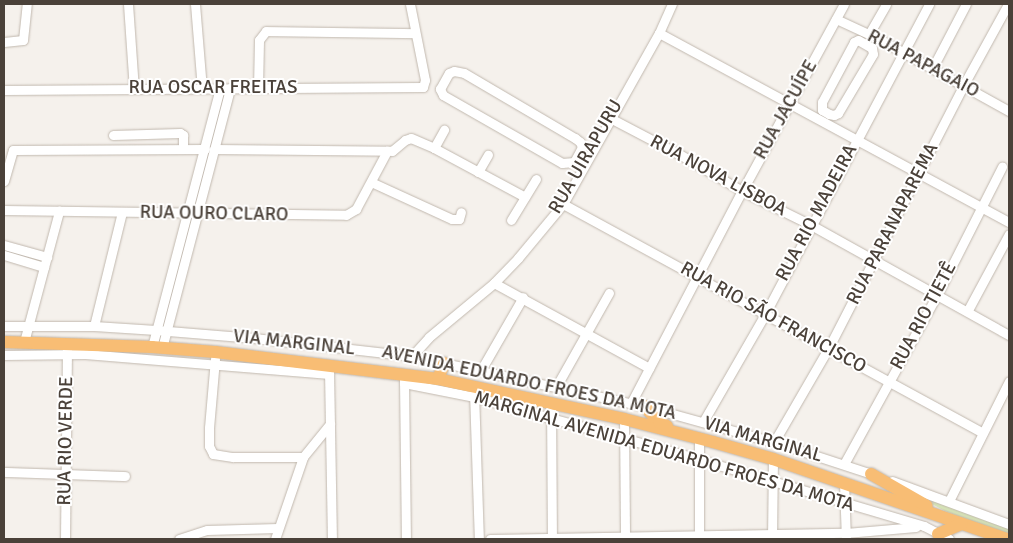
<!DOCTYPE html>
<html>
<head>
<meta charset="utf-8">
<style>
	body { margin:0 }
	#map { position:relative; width:1013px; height:543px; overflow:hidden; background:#f5f1ec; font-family:Signika,sans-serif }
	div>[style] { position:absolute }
	.green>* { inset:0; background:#d7e7b7 }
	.roads { filter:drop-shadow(0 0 1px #c1b8ae) drop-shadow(0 0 1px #c1b8ae) }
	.minor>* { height:9px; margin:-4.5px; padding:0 4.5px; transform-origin:4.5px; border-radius:4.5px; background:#fff }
	.highway>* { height:12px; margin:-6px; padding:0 6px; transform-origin:6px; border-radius:6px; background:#f8bd74 }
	span { translate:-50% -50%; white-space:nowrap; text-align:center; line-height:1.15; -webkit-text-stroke:4px #fff; paint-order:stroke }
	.street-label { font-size:19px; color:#4a4139 }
	.frame { position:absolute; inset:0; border:5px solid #4a4139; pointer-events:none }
</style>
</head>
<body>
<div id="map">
	<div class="green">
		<i style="clip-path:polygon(902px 488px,1009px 529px,1009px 537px,945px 511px)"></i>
	</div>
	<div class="roads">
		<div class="minor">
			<i style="left:128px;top:4px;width:85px;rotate:86deg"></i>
			<i style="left:195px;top:4px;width:85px;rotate:85.3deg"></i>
			<i style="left:836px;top:19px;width:47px;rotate:24.9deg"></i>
			<i style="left:879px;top:39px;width:149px;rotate:29deg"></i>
			<i style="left:659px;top:33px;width:398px;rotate:28.4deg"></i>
			<i style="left:869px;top:34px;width:34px;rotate:-60deg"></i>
			<i style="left:858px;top:40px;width:16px;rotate:30deg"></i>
			<i style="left:872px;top:48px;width:6px;rotate:81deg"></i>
			<i style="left:873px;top:54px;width:69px;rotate:120.7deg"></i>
			<i style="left:838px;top:113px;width:4px;rotate:153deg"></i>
			<i style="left:834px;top:115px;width:5px;rotate:-169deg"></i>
			<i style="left:829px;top:114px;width:8px;rotate:-150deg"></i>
			<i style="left:822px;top:110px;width:8px;rotate:-90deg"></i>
			<i style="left:822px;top:102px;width:68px;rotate:-61.9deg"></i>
			<i style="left:854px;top:42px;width:4px;rotate:-27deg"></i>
			<i style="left:4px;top:42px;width:19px;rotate:-6deg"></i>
			<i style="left:23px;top:40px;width:36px;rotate:-84deg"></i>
			<i style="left:933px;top:67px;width:71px;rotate:-62.4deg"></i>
			<i style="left:454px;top:71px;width:10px;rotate:11deg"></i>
			<i style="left:464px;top:73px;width:129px;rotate:30.4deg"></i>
			<i style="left:575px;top:138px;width:6px;rotate:39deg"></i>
			<i style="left:580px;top:142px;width:5px;rotate:68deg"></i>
			<i style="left:582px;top:147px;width:17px;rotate:118deg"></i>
			<i style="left:574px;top:162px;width:12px;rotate:175deg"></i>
			<i style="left:562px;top:163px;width:137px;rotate:-150.3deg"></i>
			<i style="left:443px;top:95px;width:7px;rotate:-117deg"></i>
			<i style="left:440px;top:89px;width:18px;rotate:-61deg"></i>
			<i style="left:449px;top:73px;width:5px;rotate:-22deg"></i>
			<i style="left:258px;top:88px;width:48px;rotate:-88.8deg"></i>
			<i style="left:259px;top:40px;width:11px;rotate:-52deg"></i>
			<i style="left:266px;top:31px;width:149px;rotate:0.8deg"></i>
			<i style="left:4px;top:90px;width:419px;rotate:-0.4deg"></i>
			<i style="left:423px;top:87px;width:7px;rotate:-74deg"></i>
			<i style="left:425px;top:80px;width:77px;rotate:-101.2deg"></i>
			<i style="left:610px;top:118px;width:78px;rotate:27.6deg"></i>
			<i style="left:679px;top:154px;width:73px;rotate:30.4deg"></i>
			<i style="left:742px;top:191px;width:77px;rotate:26.2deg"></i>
			<i style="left:811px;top:225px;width:227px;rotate:29.1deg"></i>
			<i style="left:113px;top:135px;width:67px;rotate:-1.7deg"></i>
			<i style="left:180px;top:133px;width:4px;rotate:34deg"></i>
			<i style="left:183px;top:135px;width:14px;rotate:90deg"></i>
			<i style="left:434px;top:148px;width:21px;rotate:-61deg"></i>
			<i style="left:214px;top:149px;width:178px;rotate:0.6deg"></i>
			<i style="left:392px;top:151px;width:17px;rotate:-40deg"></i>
			<i style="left:405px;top:140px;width:6px;rotate:-18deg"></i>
			<i style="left:411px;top:138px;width:25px;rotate:23deg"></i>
			<i style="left:434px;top:148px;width:103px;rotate:28.3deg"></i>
			<i style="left:478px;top:172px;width:20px;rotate:-60deg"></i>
			<i style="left:4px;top:181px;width:32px;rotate:-74deg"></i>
			<i style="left:13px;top:150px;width:192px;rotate:-0.3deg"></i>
			<i style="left:371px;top:182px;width:89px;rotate:24.6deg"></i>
			<i style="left:452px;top:219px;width:7px"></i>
			<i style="left:459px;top:219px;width:7px;rotate:-74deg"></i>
			<i style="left:563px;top:204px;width:478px;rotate:28.6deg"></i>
			<i style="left:4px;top:210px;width:342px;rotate:0.8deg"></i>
			<i style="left:346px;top:215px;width:12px;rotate:-31deg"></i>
			<i style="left:356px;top:209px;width:66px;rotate:-61.9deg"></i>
			<i style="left:511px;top:220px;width:48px;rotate:-58.6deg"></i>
			<i style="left:4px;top:245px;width:45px;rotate:15.6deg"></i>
			<i style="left:4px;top:255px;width:42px;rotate:16.7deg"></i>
			<i style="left:494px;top:283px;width:177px;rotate:28.7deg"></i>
			<i style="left:968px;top:310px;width:86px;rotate:-61.7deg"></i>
			<i style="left:4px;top:326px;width:90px"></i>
			<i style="left:94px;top:326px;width:62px;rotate:3.7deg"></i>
			<i style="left:156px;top:330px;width:98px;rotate:4.7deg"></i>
			<i style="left:254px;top:338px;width:159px;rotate:6.5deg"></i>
			<i style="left:412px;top:356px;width:237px;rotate:12.2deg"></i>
			<i style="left:644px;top:406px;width:135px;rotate:15.5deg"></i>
			<i style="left:774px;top:442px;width:106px;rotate:18.1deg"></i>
			<i style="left:94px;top:326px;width:117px;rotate:-76.2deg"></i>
			<i style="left:24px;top:342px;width:136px;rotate:-75deg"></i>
			<i style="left:152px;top:347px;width:268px;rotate:-75.3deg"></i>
			<i style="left:162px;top:348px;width:269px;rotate:-75.3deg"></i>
			<i style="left:4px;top:355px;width:81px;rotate:-0.7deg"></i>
			<i style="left:85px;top:354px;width:245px;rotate:4.7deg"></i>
			<i style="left:412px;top:356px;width:25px;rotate:-48deg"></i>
			<i style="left:429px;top:337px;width:85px;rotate:-39.7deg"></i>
			<i style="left:494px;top:283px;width:35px;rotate:-46deg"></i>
			<i style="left:518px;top:258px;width:70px;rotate:-50.2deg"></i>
			<i style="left:563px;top:204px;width:196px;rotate:-60.7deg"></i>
			<i style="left:659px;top:33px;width:32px;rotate:-66deg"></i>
			<i style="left:215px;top:359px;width:69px;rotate:95deg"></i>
			<i style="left:209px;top:428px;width:18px;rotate:90deg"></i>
			<i style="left:209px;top:446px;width:9px;rotate:63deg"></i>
			<i style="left:213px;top:454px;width:20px;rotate:9deg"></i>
			<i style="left:233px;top:457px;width:70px"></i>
			<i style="left:329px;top:370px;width:169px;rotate:89deg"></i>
			<i style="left:481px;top:370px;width:84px;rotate:-60.1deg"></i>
			<i style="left:404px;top:380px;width:159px;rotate:89.3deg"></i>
			<i style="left:404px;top:383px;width:72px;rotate:11.2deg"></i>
			<i style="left:475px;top:397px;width:231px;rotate:15.5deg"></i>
			<i style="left:698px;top:459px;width:236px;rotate:16.5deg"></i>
			<i style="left:924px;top:526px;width:28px;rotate:27deg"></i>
			<i style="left:556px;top:387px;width:108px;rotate:-60.6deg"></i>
			<i style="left:474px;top:392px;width:147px;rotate:88.1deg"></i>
			<i style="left:551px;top:402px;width:137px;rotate:89.6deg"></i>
			<i style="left:631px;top:403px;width:239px;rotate:-62.4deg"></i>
			<i style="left:742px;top:191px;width:213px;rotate:-61.4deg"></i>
			<i style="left:624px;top:419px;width:120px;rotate:89.5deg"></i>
			<i style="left:703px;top:422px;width:125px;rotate:-60.1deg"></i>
			<i style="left:765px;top:314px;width:351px;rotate:-62.1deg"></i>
			<i style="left:774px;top:442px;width:108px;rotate:-59.9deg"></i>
			<i style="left:828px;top:349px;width:296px;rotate:-62.8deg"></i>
			<i style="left:963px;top:86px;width:94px;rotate:-61.2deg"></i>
			<i style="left:844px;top:464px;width:193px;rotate:-61.2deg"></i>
			<i style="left:937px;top:295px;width:144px;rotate:-63.1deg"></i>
			<i style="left:4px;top:472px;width:121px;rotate:1.9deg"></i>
			<i style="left:892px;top:481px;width:125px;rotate:20.2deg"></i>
			<i style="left:844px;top:483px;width:56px;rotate:88deg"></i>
			<i style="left:949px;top:501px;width:134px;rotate:-63.4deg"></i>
			<i style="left:65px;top:539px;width:189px;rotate:-89.4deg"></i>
			<i style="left:179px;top:539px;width:29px;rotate:-18deg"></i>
			<i style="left:207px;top:530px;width:71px;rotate:-1.6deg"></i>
			<i style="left:275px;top:539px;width:87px;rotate:-71.1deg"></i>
			<i style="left:303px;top:457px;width:43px;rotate:-50.7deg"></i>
			<i style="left:490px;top:539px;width:356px;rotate:-1deg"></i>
			<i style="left:846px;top:533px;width:70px;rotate:-4.9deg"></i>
			<i style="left:699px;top:539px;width:101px;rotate:-90deg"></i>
			<i style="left:772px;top:539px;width:80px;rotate:-89.3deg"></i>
		</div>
		<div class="highway">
			<i style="left:4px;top:342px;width:148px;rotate:1.9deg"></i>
			<i style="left:152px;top:347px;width:63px;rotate:4.5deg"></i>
			<i style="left:215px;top:352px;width:225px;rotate:6.9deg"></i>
			<i style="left:438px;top:379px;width:190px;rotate:12.1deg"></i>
			<i style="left:624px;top:419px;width:92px;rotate:14.5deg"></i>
			<i style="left:713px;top:442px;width:62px;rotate:15.8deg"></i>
			<i style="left:773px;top:459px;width:247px;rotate:18.9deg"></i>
			<i style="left:438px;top:379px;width:17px;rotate:-69deg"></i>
			<i style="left:644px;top:406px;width:22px;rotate:47deg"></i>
			<i style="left:659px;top:422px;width:9px;rotate:27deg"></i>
			<i style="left:871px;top:474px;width:64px;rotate:29.7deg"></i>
			<i style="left:938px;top:534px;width:26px;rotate:-23deg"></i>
		</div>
	</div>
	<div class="street-label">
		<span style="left:923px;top:64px;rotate:28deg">RUA PAPAGAIO</span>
		<span style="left:213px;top:88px">RUA OSCAR FREITAS</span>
		<span style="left:786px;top:110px;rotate:-61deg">RUA JACUÍPE</span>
		<span style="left:586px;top:157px;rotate:-60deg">RUA UIRAPURU</span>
		<span style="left:718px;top:176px;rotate:28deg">RUA NOVA LISBOA</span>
		<span style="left:817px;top:213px;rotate:-62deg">RUA RIO MADEIRA</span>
		<span style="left:214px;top:214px;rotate:1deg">RUA OURO CLARO</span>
		<span style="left:893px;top:224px;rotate:-63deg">RUA PARANAPAREMA</span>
		<span style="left:924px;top:316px;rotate:-62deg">RUA RIO TIETÊ</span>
		<span style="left:773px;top:318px;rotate:29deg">RUA RIO SÃO FRANCISCO</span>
		<span style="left:294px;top:343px;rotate:6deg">VIA MARGINAL</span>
		<span style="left:529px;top:383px;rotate:12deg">AVENIDA EDUARDO FROES DA MOTA</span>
		<span style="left:763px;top:440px;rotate:16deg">VIA MARGINAL</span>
		<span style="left:66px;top:441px;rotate:-89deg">RUA RIO VERDE</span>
		<span style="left:664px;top:452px;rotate:16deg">MARGINAL AVENIDA EDUARDO FROES DA MOTA</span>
	</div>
	<div class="frame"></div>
</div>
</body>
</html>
